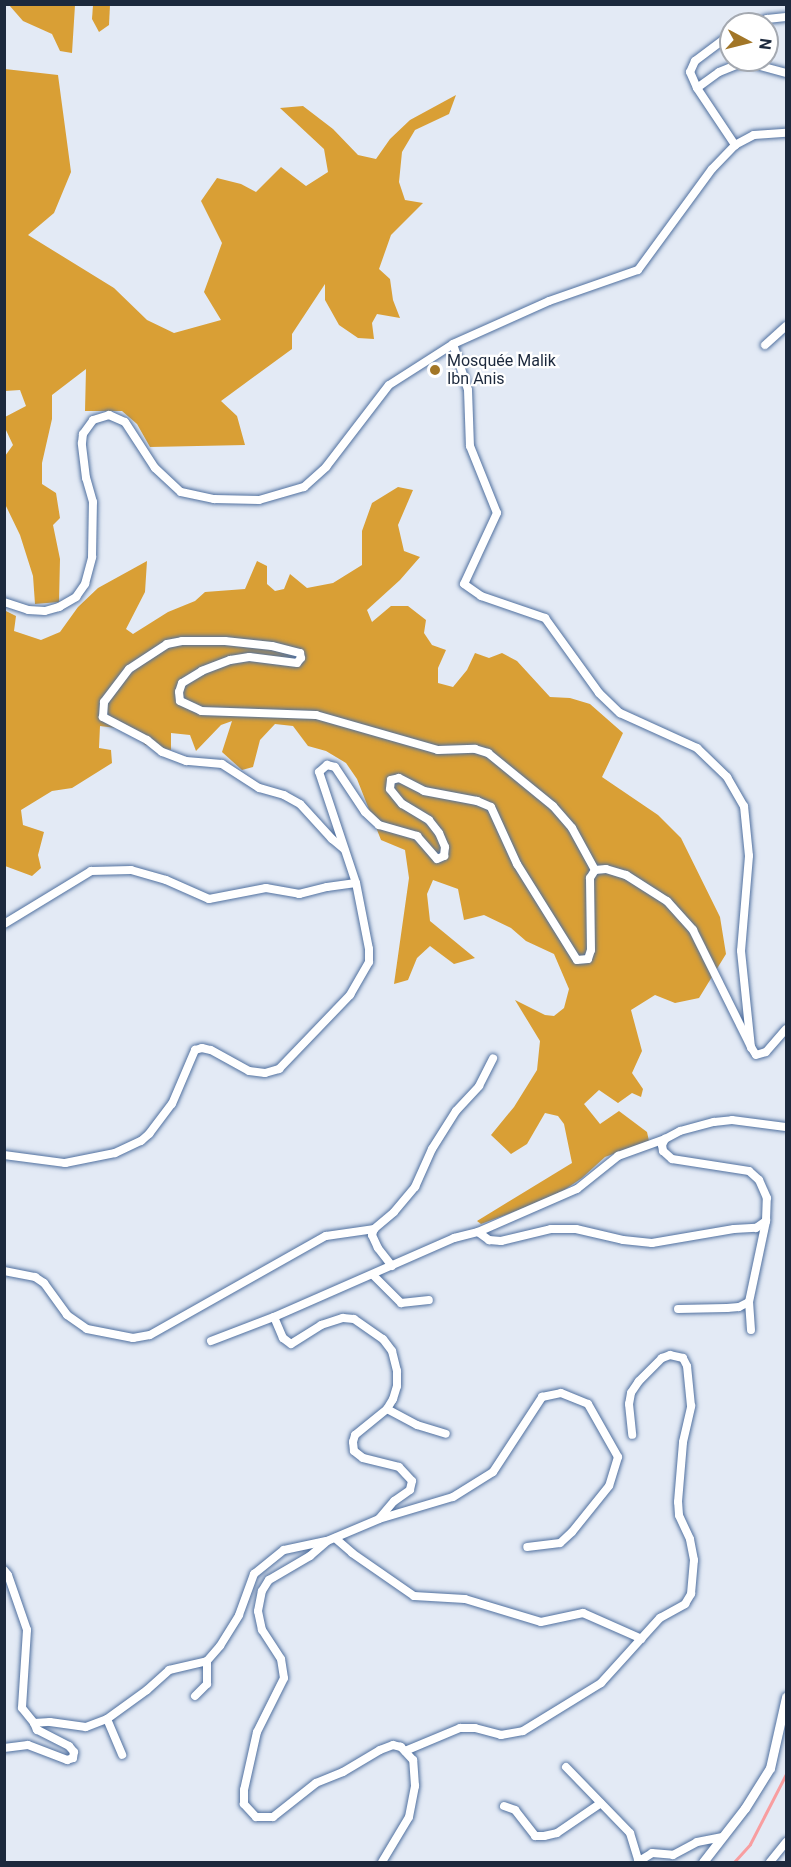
<!DOCTYPE html>
<html>
<head>
<meta charset="utf-8">
<style>
	body { margin:0 }
	#map { position:relative; width:791px; height:1867px; overflow:hidden; background:#e3eaf5; font-family:Roboto,sans-serif }
	div>[style] { position:absolute }
	.forest>* { inset:0; background:#d99f35 }
	.stream>* { height:3px; margin:-1.5px; padding:0 1.5px; transform-origin:1.5px; border-radius:1.5px; background:#f89ea0 }
	.roads { filter:drop-shadow(0 0 2px #50709f) drop-shadow(0 0 2px #50709f) }
	.minor>* { height:8px; margin:-4px; padding:0 4px; transform-origin:4px; border-radius:4px; background:#fff }
	.tertiary>* { height:9px; margin:-4.5px; padding:0 4.5px; transform-origin:4.5px; border-radius:4.5px; background:#fff }
	.dots>* { width:16px; height:16px; translate:-50% -50%; box-sizing:border-box; border:3px solid #fff; border-radius:50% }
	span { translate:-50% -50%; white-space:nowrap; text-align:center; line-height:1.15; -webkit-text-stroke:4.5px #fff; paint-order:stroke }
	.poi-label { font-size:16px; color:#1c293d }
	.left { translate:0 -50%; text-align:left }
	.frame { position:absolute; inset:0; border:6px solid #1c293d; pointer-events:none }
	.north { position:absolute; left:719px; top:12px; width:60px; height:60px; box-sizing:border-box; background:#fff; border:2px solid #a4a9b1; border-radius:50%; rotate:97deg; font-size:16px; font-weight:700; line-height:24px; text-align:center; color:#1c293d }
	.north::after { content:''; display:block; margin:auto; width:21px; height:27px; background:#a27627; clip-path:polygon(50% 0,100% 100%,50% 72%,0 100%) }
</style>
</head>
<body>
<div id="map">
	<div class="forest">
		<i style="clip-path:polygon(9px 5px,75px 5px,72px 53px,60px 51px,52px 34px,23px 21px)"></i>
		<i style="clip-path:polygon(93px 5px,110px 5px,109px 25px,99px 32px,92px 19px)"></i>
		<i style="clip-path:polygon(5px 69px,58px 75px,65px 127px,71px 172px,54px 213px,28px 235px,114px 288px,147px 320px,174px 333px,221px 320px,204px 292px,222px 243px,201px 201px,217px 178px,241px 184px,256px 192px,281px 167px,306px 186px,328px 172px,324px 149px,280px 108px,303px 106px,333px 129px,358px 155px,376px 159px,390px 139px,410px 120px,456px 95px,449px 114px,415px 130px,402px 152px,399px 182px,405px 200px,423px 203px,391px 235px,379px 269px,390px 279px,393px 300px,400px 318px,377px 314px,372px 323px,374px 339px,358px 338px,339px 325px,325px 300px,325px 284px,292px 334px,292px 349px,221px 401px,237px 416px,245px 445px,150px 447px,137px 424px,122px 411px,85px 411px,86px 369px,52px 395px,52px 419px,42px 463px,42px 484px,56px 493px,60px 518px,53px 525px,60px 559px,59px 602px,35px 604px,33px 576px,20px 535px,5px 504px,5px 456px,13px 445px,5px 428px,5px 417px,26px 406px,20px 390px,5px 391px)"></i>
		<i style="clip-path:polygon(398px 487px,413px 490px,398px 525px,404px 551px,420px 557px,400px 580px,367px 610px,372px 622px,391px 606px,408px 606px,426px 620px,424px 633px,432px 645px,446px 650px,438px 668px,438px 683px,453px 687px,467px 670px,475px 653px,489px 658px,502px 653px,517px 661px,550px 697px,570px 698px,590px 704px,623px 733px,602px 777px,658px 815px,681px 838px,720px 917px,726px 954px,699px 998px,675px 1003px,655px 995px,631px 1010px,642px 1051px,632px 1073px,643px 1089px,641px 1097px,632px 1093px,618px 1103px,599px 1090px,584px 1104px,600px 1124px,619px 1111px,647px 1132px,649px 1141px,605px 1157px,582px 1178px,554px 1197px,481px 1224px,477px 1221px,572px 1163px,564px 1124px,558px 1116px,545px 1113px,527px 1144px,511px 1154px,491px 1135px,514px 1107px,537px 1070px,540px 1041px,515px 1000px,545px 1015px,554px 1016px,564px 1008px,569px 989px,554px 954px,526px 941px,511px 928px,484px 915px,464px 920px,458px 889px,433px 880px,427px 894px,430px 921px,475px 958px,454px 964px,430px 946px,417px 958px,408px 980px,394px 984px,409px 878px,405px 850px,381px 840px,357px 779px,346px 763px,326px 751px,308px 746px,293px 726px,275px 724px,260px 740px,253px 767px,242px 770px,222px 752px,232px 721px,221px 725px,196px 751px,190px 735px,171px 733px,171px 750px,145px 745px,132px 730px,100px 726px,99px 748px,111px 750px,112px 763px,72px 788px,52px 791px,21px 810px,23px 825px,44px 832px,38px 855px,41px 868px,32px 876px,5px 866px,4px 610px,16px 616px,14px 631px,41px 640px,60px 632px,78px 607px,98px 588px,147px 561px,145px 592px,126px 629px,133px 634px,168px 612px,195px 601px,205px 592px,245px 589px,257px 561px,267px 566px,267px 584px,275px 591px,284px 589px,290px 574px,307px 588px,333px 583px,362px 565px,362px 531px,372px 503px)"></i>
	</div>
	<div class="stream">
		<i style="left:734px;top:1862px;width:24px;rotate:-48deg"></i>
		<i style="left:750px;top:1844px;width:79px;rotate:-62.8deg"></i>
	</div>
	<div class="roads">
		<div class="minor">
			<i style="left:755px;top:24px;width:13px;rotate:-23deg"></i>
			<i style="left:767px;top:19px;width:19px;rotate:-6deg"></i>
			<i style="left:731px;top:34px;width:45px;rotate:143.1deg"></i>
			<i style="left:695px;top:61px;width:12px;rotate:114deg"></i>
			<i style="left:690px;top:72px;width:17px;rotate:66deg"></i>
			<i style="left:697px;top:88px;width:69px;rotate:56.3deg"></i>
			<i style="left:697px;top:88px;width:27px;rotate:-36deg"></i>
			<i style="left:719px;top:72px;width:18px;rotate:-22deg"></i>
			<i style="left:736px;top:65px;width:13px;rotate:-9deg"></i>
			<i style="left:749px;top:63px;width:38px;rotate:15deg"></i>
			<i style="left:453px;top:344px;width:48px;rotate:71.9deg"></i>
			<i style="left:468px;top:390px;width:56px;rotate:88deg"></i>
			<i style="left:470px;top:446px;width:72px;rotate:68.1deg"></i>
			<i style="left:497px;top:513px;width:78px;rotate:114.9deg"></i>
			<i style="left:464px;top:584px;width:21px;rotate:35deg"></i>
			<i style="left:481px;top:596px;width:68px;rotate:19deg"></i>
			<i style="left:545px;top:618px;width:92px;rotate:54.2deg"></i>
			<i style="left:599px;top:693px;width:29px;rotate:44deg"></i>
			<i style="left:620px;top:713px;width:85px;rotate:24.4deg"></i>
			<i style="left:697px;top:748px;width:42px;rotate:44deg"></i>
			<i style="left:727px;top:777px;width:34px;rotate:60deg"></i>
			<i style="left:744px;top:806px;width:50px;rotate:84.3deg"></i>
			<i style="left:749px;top:856px;width:95px;rotate:94.8deg"></i>
			<i style="left:741px;top:951px;width:97px;rotate:84.1deg"></i>
			<i style="left:751px;top:1047px;width:9px;rotate:58deg"></i>
			<i style="left:756px;top:1055px;width:10px;rotate:-17deg"></i>
			<i style="left:766px;top:1052px;width:30px;rotate:-49deg"></i>
			<i style="left:765px;top:345px;width:28px;rotate:-42deg"></i>
			<i style="left:4px;top:602px;width:25px;rotate:18deg"></i>
			<i style="left:28px;top:610px;width:17px;rotate:3deg"></i>
			<i style="left:45px;top:611px;width:15px;rotate:-16deg"></i>
			<i style="left:59px;top:607px;width:20px;rotate:-30deg"></i>
			<i style="left:76px;top:597px;width:16px;rotate:-55deg"></i>
			<i style="left:85px;top:584px;width:28px;rotate:-75deg"></i>
			<i style="left:92px;top:557px;width:55px;rotate:-89deg"></i>
			<i style="left:93px;top:502px;width:25px;rotate:-106deg"></i>
			<i style="left:86px;top:478px;width:35px;rotate:-97deg"></i>
			<i style="left:82px;top:443px;width:9px;rotate:-84deg"></i>
			<i style="left:83px;top:434px;width:17px;rotate:-54deg"></i>
			<i style="left:93px;top:420px;width:17px;rotate:-17deg"></i>
			<i style="left:109px;top:415px;width:17px;rotate:24deg"></i>
			<i style="left:125px;top:422px;width:55px;rotate:56.9deg"></i>
			<i style="left:155px;top:468px;width:35px;rotate:43deg"></i>
			<i style="left:181px;top:492px;width:34px;rotate:12deg"></i>
			<i style="left:214px;top:499px;width:45px;rotate:1.3deg"></i>
			<i style="left:259px;top:500px;width:47px;rotate:-16.1deg"></i>
			<i style="left:304px;top:487px;width:30px;rotate:-42deg"></i>
			<i style="left:326px;top:467px;width:103px;rotate:-52.5deg"></i>
			<i style="left:389px;top:385px;width:76px;rotate:-32.6deg"></i>
			<i style="left:453px;top:344px;width:105px;rotate:-24.1deg"></i>
			<i style="left:549px;top:301px;width:94px;rotate:-19.2deg"></i>
			<i style="left:638px;top:270px;width:125px;rotate:-53.8deg"></i>
			<i style="left:712px;top:169px;width:33px;rotate:-46deg"></i>
			<i style="left:735px;top:145px;width:21px;rotate:-28deg"></i>
			<i style="left:754px;top:135px;width:32px;rotate:-4deg"></i>
			<i style="left:344px;top:849px;width:16px;rotate:-140deg"></i>
			<i style="left:332px;top:839px;width:47px;rotate:-132.4deg"></i>
			<i style="left:300px;top:804px;width:18px;rotate:-151deg"></i>
			<i style="left:284px;top:795px;width:26px;rotate:-164deg"></i>
			<i style="left:259px;top:788px;width:44px;rotate:-147deg"></i>
			<i style="left:222px;top:764px;width:36px;rotate:-175deg"></i>
			<i style="left:186px;top:761px;width:26px;rotate:-159deg"></i>
			<i style="left:162px;top:752px;width:19px;rotate:-141deg"></i>
			<i style="left:147px;top:740px;width:50px;rotate:-152.4deg"></i>
			<i style="left:103px;top:717px;width:15px;rotate:-86deg"></i>
			<i style="left:104px;top:702px;width:41px;rotate:-52.9deg"></i>
			<i style="left:129px;top:669px;width:45px;rotate:-33.3deg"></i>
			<i style="left:167px;top:644px;width:15px;rotate:-11deg"></i>
			<i style="left:182px;top:641px;width:43px"></i>
			<i style="left:225px;top:641px;width:47px;rotate:6.1deg"></i>
			<i style="left:272px;top:646px;width:29px;rotate:14deg"></i>
			<i style="left:300px;top:653px;width:5px;rotate:79deg"></i>
			<i style="left:301px;top:658px;width:6px;rotate:129deg"></i>
			<i style="left:297px;top:663px;width:48px;rotate:-172.9deg"></i>
			<i style="left:249px;top:657px;width:19px;rotate:171deg"></i>
			<i style="left:230px;top:660px;width:30px;rotate:159deg"></i>
			<i style="left:202px;top:671px;width:23px;rotate:149deg"></i>
			<i style="left:182px;top:683px;width:9px;rotate:108deg"></i>
			<i style="left:179px;top:692px;width:9px;rotate:84deg"></i>
			<i style="left:180px;top:701px;width:23px;rotate:25deg"></i>
			<i style="left:201px;top:711px;width:115px;rotate:2deg"></i>
			<i style="left:316px;top:715px;width:127px;rotate:16deg"></i>
			<i style="left:438px;top:750px;width:37px;rotate:-2deg"></i>
			<i style="left:475px;top:749px;width:14px;rotate:17deg"></i>
			<i style="left:488px;top:753px;width:84px;rotate:39.2deg"></i>
			<i style="left:553px;top:806px;width:29px;rotate:49deg"></i>
			<i style="left:572px;top:828px;width:48px;rotate:61.3deg"></i>
			<i style="left:4px;top:924px;width:102px;rotate:-31.3deg"></i>
			<i style="left:91px;top:871px;width:40px;rotate:-1.4deg"></i>
			<i style="left:131px;top:870px;width:36px;rotate:16deg"></i>
			<i style="left:166px;top:880px;width:47px;rotate:23.8deg"></i>
			<i style="left:209px;top:899px;width:58px;rotate:-10.9deg"></i>
			<i style="left:266px;top:888px;width:34px;rotate:10deg"></i>
			<i style="left:299px;top:894px;width:29px;rotate:-14deg"></i>
			<i style="left:327px;top:887px;width:29px;rotate:-8deg"></i>
			<i style="left:4px;top:1155px;width:62px;rotate:7.5deg"></i>
			<i style="left:65px;top:1163px;width:51px;rotate:-11.3deg"></i>
			<i style="left:115px;top:1153px;width:29px;rotate:-25deg"></i>
			<i style="left:141px;top:1141px;width:11px;rotate:-41deg"></i>
			<i style="left:149px;top:1134px;width:38px;rotate:-53deg"></i>
			<i style="left:172px;top:1104px;width:59px;rotate:-66.9deg"></i>
			<i style="left:195px;top:1050px;width:7px;rotate:-16deg"></i>
			<i style="left:202px;top:1048px;width:9px;rotate:13deg"></i>
			<i style="left:211px;top:1050px;width:43px;rotate:28.9deg"></i>
			<i style="left:249px;top:1071px;width:16px;rotate:7deg"></i>
			<i style="left:265px;top:1073px;width:15px;rotate:-16deg"></i>
			<i style="left:279px;top:1069px;width:103px;rotate:-46.2deg"></i>
			<i style="left:350px;top:995px;width:38px;rotate:-60deg"></i>
			<i style="left:369px;top:962px;width:13px;rotate:-90deg"></i>
			<i style="left:369px;top:949px;width:67px;rotate:-101.1deg"></i>
			<i style="left:356px;top:883px;width:117px;rotate:-108.4deg"></i>
			<i style="left:319px;top:772px;width:11px;rotate:-41deg"></i>
			<i style="left:327px;top:765px;width:8px;rotate:14deg"></i>
			<i style="left:335px;top:767px;width:54px;rotate:56.3deg"></i>
			<i style="left:365px;top:812px;width:19px;rotate:43deg"></i>
			<i style="left:379px;top:825px;width:40px;rotate:16deg"></i>
			<i style="left:417px;top:836px;width:30px;rotate:49deg"></i>
			<i style="left:437px;top:859px;width:8px;rotate:-23deg"></i>
			<i style="left:444px;top:856px;width:9px;rotate:-84deg"></i>
			<i style="left:445px;top:847px;width:15px;rotate:-113deg"></i>
			<i style="left:439px;top:833px;width:16px;rotate:-128deg"></i>
			<i style="left:429px;top:820px;width:31px;rotate:-149deg"></i>
			<i style="left:402px;top:804px;width:19px;rotate:-129deg"></i>
			<i style="left:390px;top:789px;width:9px;rotate:-84deg"></i>
			<i style="left:391px;top:780px;width:8px;rotate:-14deg"></i>
			<i style="left:399px;top:778px;width:28px;rotate:27deg"></i>
			<i style="left:424px;top:791px;width:54px;rotate:10.7deg"></i>
			<i style="left:477px;top:801px;width:15px;rotate:23deg"></i>
			<i style="left:491px;top:807px;width:63px;rotate:65.5deg"></i>
			<i style="left:517px;top:864px;width:113px;rotate:58deg"></i>
			<i style="left:577px;top:960px;width:11px;rotate:-5deg"></i>
			<i style="left:588px;top:959px;width:9px;rotate:-72deg"></i>
			<i style="left:591px;top:950px;width:72px;rotate:-90.8deg"></i>
			<i style="left:590px;top:878px;width:9px;rotate:-58deg"></i>
			<i style="left:595px;top:870px;width:11px;rotate:-5deg"></i>
			<i style="left:606px;top:869px;width:21px;rotate:17deg"></i>
			<i style="left:626px;top:875px;width:49px;rotate:32.4deg"></i>
			<i style="left:667px;top:901px;width:39px;rotate:48deg"></i>
			<i style="left:693px;top:930px;width:131px;rotate:63.6deg"></i>
			<i style="left:478px;top:1232px;width:14px;rotate:36deg"></i>
			<i style="left:489px;top:1240px;width:12px;rotate:5deg"></i>
			<i style="left:501px;top:1241px;width:51px;rotate:-13.5deg"></i>
			<i style="left:551px;top:1229px;width:25px"></i>
			<i style="left:576px;top:1229px;width:48px;rotate:13.2deg"></i>
			<i style="left:623px;top:1240px;width:29px;rotate:6deg"></i>
			<i style="left:652px;top:1243px;width:83px;rotate:-9.7deg"></i>
			<i style="left:734px;top:1229px;width:22px;rotate:-3deg"></i>
			<i style="left:756px;top:1228px;width:12px;rotate:-35deg"></i>
			<i style="left:766px;top:1221px;width:23px;rotate:-88deg"></i>
			<i style="left:767px;top:1198px;width:20px;rotate:-114deg"></i>
			<i style="left:759px;top:1180px;width:13px;rotate:-138deg"></i>
			<i style="left:749px;top:1171px;width:78px;rotate:-171.1deg"></i>
			<i style="left:672px;top:1159px;width:12px;rotate:-138deg"></i>
			<i style="left:663px;top:1151px;width:6px;rotate:-99deg"></i>
			<i style="left:662px;top:1145px;width:7px;rotate:-63deg"></i>
			<i style="left:665px;top:1139px;width:17px;rotate:-28deg"></i>
			<i style="left:680px;top:1131px;width:35px;rotate:-15deg"></i>
			<i style="left:714px;top:1122px;width:18px;rotate:-6deg"></i>
			<i style="left:732px;top:1120px;width:54px;rotate:7.4deg"></i>
			<i style="left:392px;top:1266px;width:23px;rotate:-128deg"></i>
			<i style="left:378px;top:1248px;width:14px;rotate:-115deg"></i>
			<i style="left:372px;top:1235px;width:6px;rotate:-72deg"></i>
			<i style="left:374px;top:1229px;width:26px;rotate:-40deg"></i>
			<i style="left:394px;top:1212px;width:33px;rotate:-50deg"></i>
			<i style="left:415px;top:1187px;width:42px;rotate:-65.9deg"></i>
			<i style="left:432px;top:1149px;width:45px;rotate:-57.7deg"></i>
			<i style="left:456px;top:1111px;width:34px;rotate:-47deg"></i>
			<i style="left:479px;top:1086px;width:31px;rotate:-63deg"></i>
			<i style="left:4px;top:1271px;width:32px;rotate:11deg"></i>
			<i style="left:35px;top:1277px;width:11px;rotate:34deg"></i>
			<i style="left:44px;top:1283px;width:39px;rotate:54deg"></i>
			<i style="left:67px;top:1315px;width:24px;rotate:35deg"></i>
			<i style="left:87px;top:1329px;width:47px;rotate:11.1deg"></i>
			<i style="left:133px;top:1338px;width:17px;rotate:-10deg"></i>
			<i style="left:150px;top:1335px;width:202px;rotate:-29.4deg"></i>
			<i style="left:326px;top:1236px;width:49px;rotate:-8.3deg"></i>
			<i style="left:373px;top:1275px;width:40px;rotate:45deg"></i>
			<i style="left:401px;top:1303px;width:28px;rotate:-6deg"></i>
			<i style="left:678px;top:1309px;width:49px;rotate:-1.2deg"></i>
			<i style="left:727px;top:1308px;width:12px;rotate:-5deg"></i>
			<i style="left:739px;top:1307px;width:11px;rotate:-27deg"></i>
			<i style="left:274px;top:1317px;width:23px;rotate:67deg"></i>
			<i style="left:283px;top:1338px;width:10px;rotate:37deg"></i>
			<i style="left:291px;top:1344px;width:36px;rotate:-32deg"></i>
			<i style="left:321px;top:1325px;width:23px;rotate:-18deg"></i>
			<i style="left:343px;top:1318px;width:11px;rotate:5deg"></i>
			<i style="left:354px;top:1319px;width:35px;rotate:35deg"></i>
			<i style="left:383px;top:1339px;width:15px;rotate:53deg"></i>
			<i style="left:392px;top:1351px;width:21px;rotate:76deg"></i>
			<i style="left:397px;top:1371px;width:15px;rotate:90deg"></i>
			<i style="left:397px;top:1386px;width:14px;rotate:107deg"></i>
			<i style="left:393px;top:1399px;width:12px;rotate:121deg"></i>
			<i style="left:387px;top:1409px;width:41px;rotate:140.9deg"></i>
			<i style="left:355px;top:1435px;width:7px;rotate:106deg"></i>
			<i style="left:353px;top:1442px;width:9px;rotate:84deg"></i>
			<i style="left:354px;top:1451px;width:11px;rotate:38deg"></i>
			<i style="left:363px;top:1458px;width:37px;rotate:14deg"></i>
			<i style="left:399px;top:1467px;width:19px;rotate:47deg"></i>
			<i style="left:412px;top:1481px;width:9px;rotate:103deg"></i>
			<i style="left:410px;top:1490px;width:19px;rotate:145deg"></i>
			<i style="left:394px;top:1501px;width:23px;rotate:130deg"></i>
			<i style="left:751px;top:1330px;width:28px;rotate:-94deg"></i>
			<i style="left:749px;top:1302px;width:83px;rotate:-78.1deg"></i>
			<i style="left:211px;top:1341px;width:67px;rotate:-20.9deg"></i>
			<i style="left:274px;top:1317px;width:197px;rotate:-23.7deg"></i>
			<i style="left:454px;top:1238px;width:25px;rotate:-14deg"></i>
			<i style="left:478px;top:1232px;width:108px;rotate:-23.5deg"></i>
			<i style="left:577px;top:1189px;width:53px;rotate:-38.8deg"></i>
			<i style="left:618px;top:1156px;width:50px;rotate:-19.9deg"></i>
			<i style="left:387px;top:1409px;width:34px;rotate:28deg"></i>
			<i style="left:417px;top:1425px;width:30px;rotate:17deg"></i>
			<i style="left:335px;top:1538px;width:23px;rotate:41deg"></i>
			<i style="left:352px;top:1553px;width:75px;rotate:34.7deg"></i>
			<i style="left:414px;top:1596px;width:51px;rotate:3.4deg"></i>
			<i style="left:465px;top:1599px;width:79px;rotate:16.8deg"></i>
			<i style="left:541px;top:1622px;width:43px;rotate:-12.1deg"></i>
			<i style="left:583px;top:1613px;width:64px;rotate:23.8deg"></i>
			<i style="left:4px;top:1570px;width:6px;rotate:51deg"></i>
			<i style="left:8px;top:1575px;width:58px;rotate:70.9deg"></i>
			<i style="left:27px;top:1630px;width:78px;rotate:93.7deg"></i>
			<i style="left:22px;top:1708px;width:19px;rotate:51deg"></i>
			<i style="left:34px;top:1723px;width:16px;rotate:-4deg"></i>
			<i style="left:50px;top:1722px;width:36px;rotate:8deg"></i>
			<i style="left:86px;top:1727px;width:22px;rotate:-21deg"></i>
			<i style="left:107px;top:1719px;width:49px;rotate:-35.9deg"></i>
			<i style="left:147px;top:1690px;width:30px;rotate:-42deg"></i>
			<i style="left:169px;top:1670px;width:39px;rotate:-13deg"></i>
			<i style="left:207px;top:1661px;width:20px;rotate:-49deg"></i>
			<i style="left:220px;top:1646px;width:36px;rotate:-58deg"></i>
			<i style="left:239px;top:1615px;width:44px;rotate:-69.9deg"></i>
			<i style="left:254px;top:1574px;width:38px;rotate:-39deg"></i>
			<i style="left:284px;top:1550px;width:43px;rotate:-12.1deg"></i>
			<i style="left:195px;top:1696px;width:17px;rotate:-45deg"></i>
			<i style="left:207px;top:1684px;width:23px;rotate:-90deg"></i>
			<i style="left:107px;top:1719px;width:39px;rotate:67deg"></i>
			<i style="left:4px;top:1748px;width:24px;rotate:-7deg"></i>
			<i style="left:28px;top:1745px;width:42px;rotate:21deg"></i>
			<i style="left:67px;top:1760px;width:6px;rotate:-18deg"></i>
			<i style="left:73px;top:1758px;width:6px;rotate:-81deg"></i>
			<i style="left:74px;top:1752px;width:8px;rotate:-130deg"></i>
			<i style="left:69px;top:1746px;width:36px;rotate:-153deg"></i>
			<i style="left:37px;top:1730px;width:8px;rotate:-113deg"></i>
			<i style="left:405px;top:1751px;width:60px;rotate:-22.7deg"></i>
			<i style="left:460px;top:1728px;width:15px"></i>
			<i style="left:475px;top:1728px;width:27px;rotate:15deg"></i>
			<i style="left:501px;top:1735px;width:22px;rotate:-10deg"></i>
			<i style="left:523px;top:1731px;width:92px;rotate:-31.6deg"></i>
			<i style="left:601px;top:1683px;width:88px;rotate:-47.8deg"></i>
			<i style="left:660px;top:1618px;width:29px;rotate:-29deg"></i>
			<i style="left:685px;top:1604px;width:12px;rotate:-59deg"></i>
			<i style="left:691px;top:1594px;width:34px;rotate:-85deg"></i>
			<i style="left:694px;top:1560px;width:21px;rotate:-101deg"></i>
			<i style="left:690px;top:1539px;width:26px;rotate:-115deg"></i>
			<i style="left:679px;top:1515px;width:13px;rotate:-94deg"></i>
			<i style="left:678px;top:1502px;width:60px;rotate:-85.2deg"></i>
			<i style="left:683px;top:1442px;width:37px;rotate:-77deg"></i>
			<i style="left:691px;top:1406px;width:40px;rotate:-95.7deg"></i>
			<i style="left:687px;top:1366px;width:9px;rotate:-117deg"></i>
			<i style="left:683px;top:1358px;width:13px;rotate:-167deg"></i>
			<i style="left:670px;top:1355px;width:9px;rotate:159deg"></i>
			<i style="left:662px;top:1358px;width:33px;rotate:135deg"></i>
			<i style="left:639px;top:1381px;width:14px;rotate:124deg"></i>
			<i style="left:631px;top:1393px;width:11px;rotate:100deg"></i>
			<i style="left:629px;top:1404px;width:31px;rotate:84deg"></i>
			<i style="left:566px;top:1767px;width:92px;rotate:45.9deg"></i>
			<i style="left:630px;top:1833px;width:27px;rotate:73deg"></i>
			<i style="left:638px;top:1859px;width:3px;rotate:18deg"></i>
			<i style="left:641px;top:1860px;width:13px;rotate:-32deg"></i>
			<i style="left:652px;top:1853px;width:21px;rotate:5deg"></i>
			<i style="left:673px;top:1855px;width:27px;rotate:-28deg"></i>
			<i style="left:697px;top:1842px;width:26px;rotate:-11deg"></i>
			<i style="left:504px;top:1806px;width:12px;rotate:20deg"></i>
			<i style="left:515px;top:1810px;width:33px;rotate:52deg"></i>
			<i style="left:535px;top:1836px;width:9px"></i>
			<i style="left:544px;top:1836px;width:13px;rotate:-13deg"></i>
			<i style="left:557px;top:1833px;width:53px;rotate:-34.3deg"></i>
			<i style="left:382px;top:1862px;width:52px;rotate:-59deg"></i>
			<i style="left:409px;top:1817px;width:32px;rotate:-79deg"></i>
			<i style="left:415px;top:1786px;width:26px;rotate:-94deg"></i>
			<i style="left:413px;top:1760px;width:18px;rotate:-133deg"></i>
			<i style="left:401px;top:1747px;width:8px;rotate:-166deg"></i>
			<i style="left:393px;top:1745px;width:14px;rotate:159deg"></i>
			<i style="left:380px;top:1750px;width:43px;rotate:149.3deg"></i>
			<i style="left:343px;top:1772px;width:29px;rotate:158deg"></i>
			<i style="left:316px;top:1783px;width:55px;rotate:141.7deg"></i>
			<i style="left:273px;top:1817px;width:17px;rotate:180deg"></i>
			<i style="left:256px;top:1817px;width:18px;rotate:-133deg"></i>
			<i style="left:244px;top:1804px;width:14px;rotate:-90deg"></i>
			<i style="left:244px;top:1790px;width:59px;rotate:-77.4deg"></i>
			<i style="left:257px;top:1732px;width:60px;rotate:-63.4deg"></i>
			<i style="left:284px;top:1678px;width:19px;rotate:-99deg"></i>
			<i style="left:281px;top:1659px;width:35px;rotate:-123deg"></i>
			<i style="left:262px;top:1630px;width:19px;rotate:-102deg"></i>
			<i style="left:258px;top:1611px;width:20px;rotate:-79deg"></i>
			<i style="left:262px;top:1591px;width:13px;rotate:-58deg"></i>
			<i style="left:269px;top:1580px;width:48px;rotate:-30.3deg"></i>
			<i style="left:310px;top:1556px;width:23px;rotate:-41deg"></i>
			<i style="left:327px;top:1541px;width:56px;rotate:-22.9deg"></i>
			<i style="left:379px;top:1519px;width:77px;rotate:-16.6deg"></i>
			<i style="left:453px;top:1497px;width:47px;rotate:-32deg"></i>
			<i style="left:493px;top:1472px;width:90px;rotate:-56.8deg"></i>
			<i style="left:542px;top:1397px;width:19px;rotate:-12deg"></i>
			<i style="left:561px;top:1393px;width:29px;rotate:22deg"></i>
			<i style="left:588px;top:1404px;width:61px;rotate:60.5deg"></i>
			<i style="left:618px;top:1457px;width:30px;rotate:107deg"></i>
			<i style="left:609px;top:1486px;width:59px;rotate:128.8deg"></i>
			<i style="left:572px;top:1532px;width:16px;rotate:137deg"></i>
			<i style="left:560px;top:1543px;width:33px;rotate:173deg"></i>
			<i style="left:770px;top:1862px;width:26px;rotate:-51deg"></i>
		</div>
		<div class="tertiary">
			<i style="left:703px;top:1862px;width:68px;rotate:-52.1deg"></i>
			<i style="left:745px;top:1808px;width:47px;rotate:-58deg"></i>
			<i style="left:770px;top:1768px;width:73px;rotate:-77.3deg"></i>
		</div>
	</div>
	<div class="dots">
		<i style="left:435px;top:370px;background:#a27627"></i>
	</div>
	<div class="poi-label">
		<span class="left" style="left:447px;top:370px">Mosquée Malik<br>Ibn Anis</span>
	</div>
	<div class="frame"></div>
	<div class="north">N</div>
</div>
</body>
</html>
